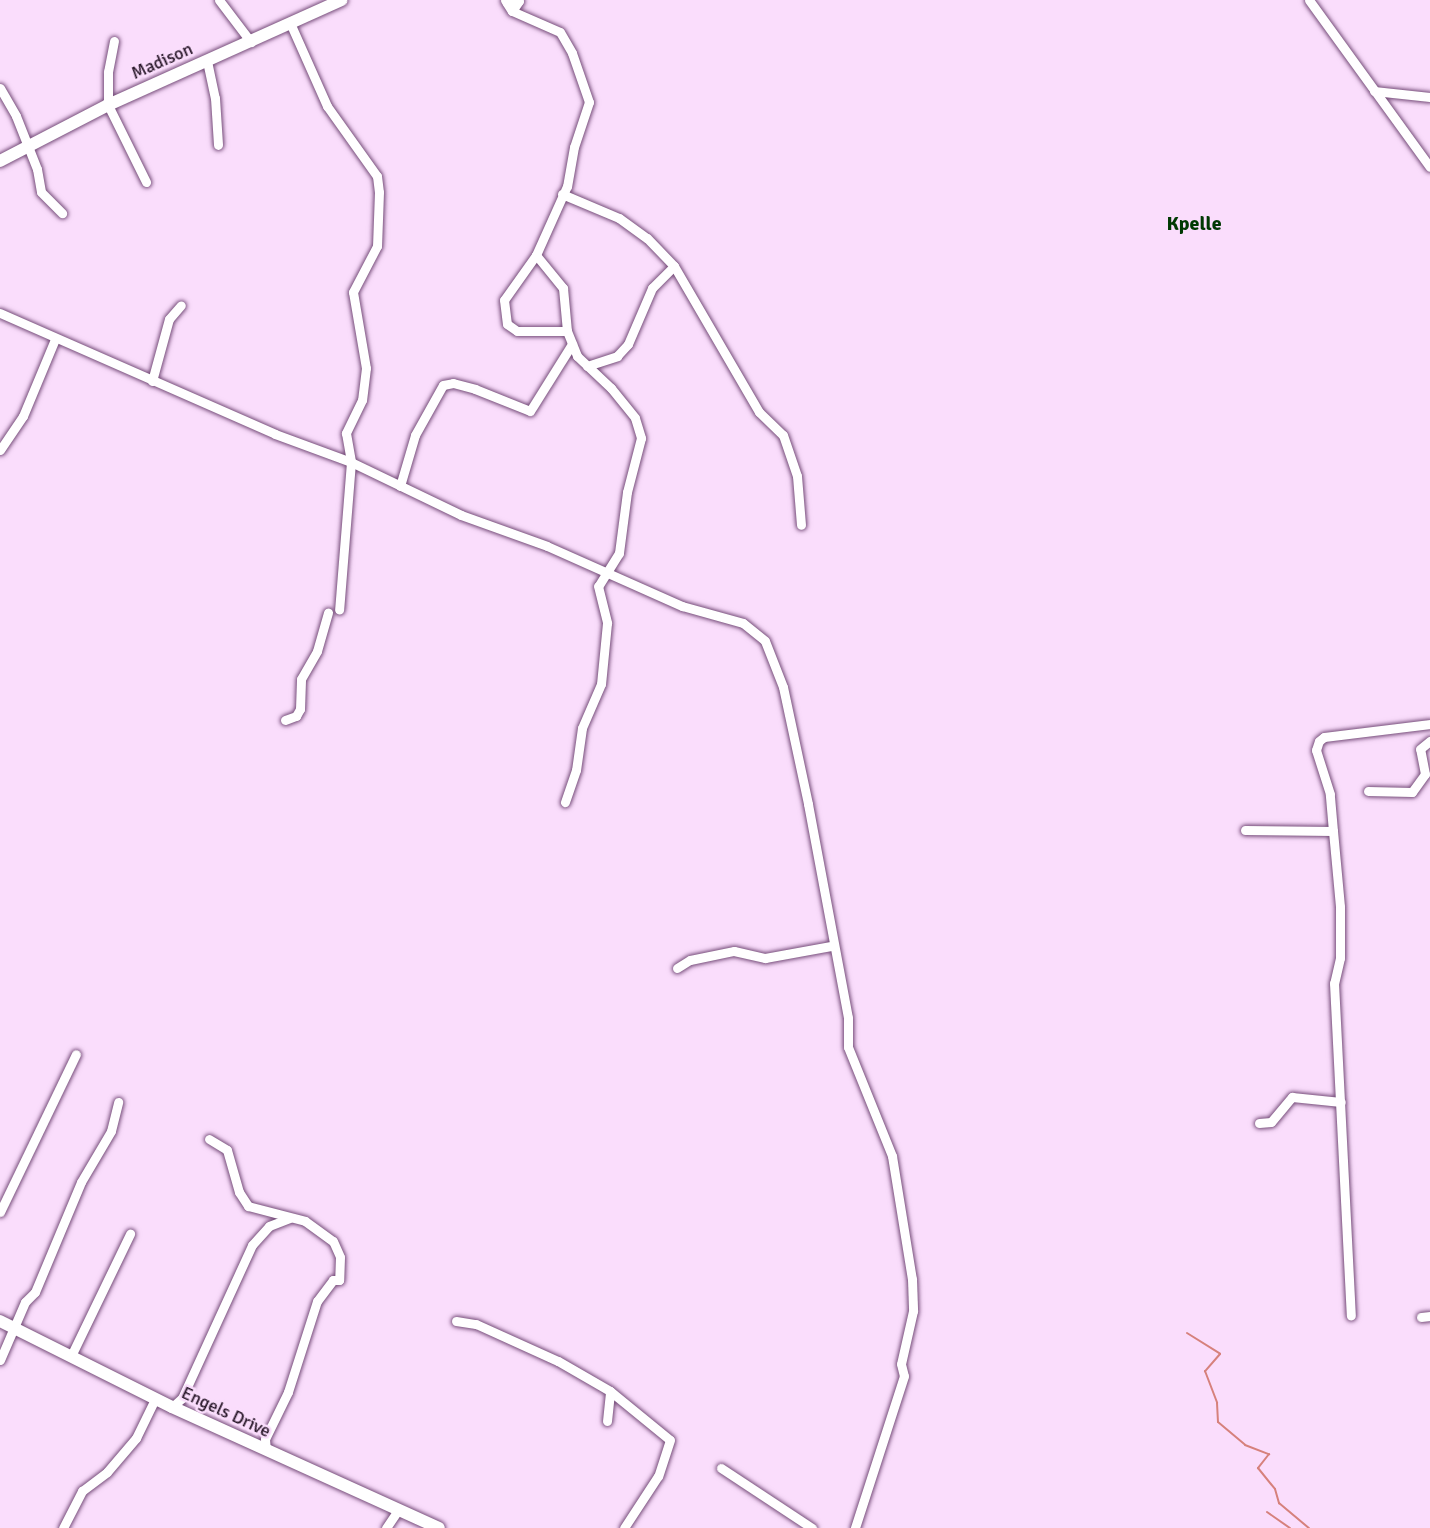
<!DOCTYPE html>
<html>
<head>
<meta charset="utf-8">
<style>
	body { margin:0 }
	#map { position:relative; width:1430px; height:1528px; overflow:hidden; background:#faddfc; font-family:Signika,sans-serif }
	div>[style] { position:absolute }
	.stream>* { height:2px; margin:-1px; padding:0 1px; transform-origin:1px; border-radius:1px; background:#d6817c }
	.roads { filter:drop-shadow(0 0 2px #764d7a) drop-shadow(0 0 2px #764d7a) }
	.street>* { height:9px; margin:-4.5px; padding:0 4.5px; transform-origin:4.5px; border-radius:4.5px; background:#fff }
	.secondary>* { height:12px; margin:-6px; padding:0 6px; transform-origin:6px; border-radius:6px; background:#fff }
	span { translate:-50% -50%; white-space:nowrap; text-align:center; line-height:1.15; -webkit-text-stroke:5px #faddfc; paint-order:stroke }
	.street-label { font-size:18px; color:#261527 }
	.neighbourhood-label { font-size:20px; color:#003903; font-weight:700 }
</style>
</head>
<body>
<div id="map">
	<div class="stream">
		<i style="left:1187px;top:1333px;width:39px;rotate:32deg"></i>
		<i style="left:1220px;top:1354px;width:23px;rotate:131deg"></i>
		<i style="left:1205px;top:1371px;width:34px;rotate:69deg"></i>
		<i style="left:1217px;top:1403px;width:19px;rotate:87deg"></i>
		<i style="left:1218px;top:1422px;width:35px;rotate:40deg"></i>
		<i style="left:1245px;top:1445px;width:26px;rotate:21deg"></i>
		<i style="left:1269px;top:1454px;width:18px;rotate:128deg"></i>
		<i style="left:1258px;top:1468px;width:27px;rotate:51deg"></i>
		<i style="left:1275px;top:1489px;width:15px;rotate:74deg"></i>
		<i style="left:1279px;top:1503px;width:39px;rotate:40deg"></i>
		<i style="left:1267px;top:1512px;width:28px;rotate:35deg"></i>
	</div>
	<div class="roads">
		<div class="street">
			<i style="left:219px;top:0;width:53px;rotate:52.7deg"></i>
			<i style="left:505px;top:0;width:13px;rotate:58deg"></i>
			<i style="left:512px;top:11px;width:52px;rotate:23.6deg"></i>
			<i style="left:560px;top:32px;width:24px;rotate:60deg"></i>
			<i style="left:572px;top:53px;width:52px;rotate:70.9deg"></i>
			<i style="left:589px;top:102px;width:47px;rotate:108.4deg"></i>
			<i style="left:574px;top:147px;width:40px;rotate:100deg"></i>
			<i style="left:567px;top:186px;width:76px;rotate:114.2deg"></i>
			<i style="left:536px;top:255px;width:43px;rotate:50.7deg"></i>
			<i style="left:563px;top:288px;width:43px;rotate:84.7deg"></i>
			<i style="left:567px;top:331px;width:27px;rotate:68deg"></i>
			<i style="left:577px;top:356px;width:47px;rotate:43.3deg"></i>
			<i style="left:611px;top:388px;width:38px;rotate:51deg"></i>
			<i style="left:635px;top:418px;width:21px;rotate:73deg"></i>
			<i style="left:641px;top:438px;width:56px;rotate:104.5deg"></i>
			<i style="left:627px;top:492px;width:62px;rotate:97.5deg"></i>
			<i style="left:619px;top:553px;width:39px;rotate:122deg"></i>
			<i style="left:598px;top:586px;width:38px;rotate:76deg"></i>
			<i style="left:607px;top:623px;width:61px;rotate:95.6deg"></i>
			<i style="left:601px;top:684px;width:48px;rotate:113.4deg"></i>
			<i style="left:582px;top:728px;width:42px;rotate:98.1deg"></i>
			<i style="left:576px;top:770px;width:34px;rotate:109deg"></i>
			<i style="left:1309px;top:0;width:206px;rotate:54.1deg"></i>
			<i style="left:507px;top:3px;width:12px;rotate:-9deg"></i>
			<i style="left:519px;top:1px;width:12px;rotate:125deg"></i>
			<i style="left:291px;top:25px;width:89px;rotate:66deg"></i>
			<i style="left:327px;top:106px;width:86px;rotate:54.5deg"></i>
			<i style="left:377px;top:176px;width:16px;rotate:83deg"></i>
			<i style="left:379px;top:192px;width:54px;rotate:92.1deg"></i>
			<i style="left:377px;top:246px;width:52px;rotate:117.6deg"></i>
			<i style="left:353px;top:292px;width:77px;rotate:80.3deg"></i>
			<i style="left:366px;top:368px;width:32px;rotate:97deg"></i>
			<i style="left:362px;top:400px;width:37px;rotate:116deg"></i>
			<i style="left:346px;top:433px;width:29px;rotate:80deg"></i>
			<i style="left:351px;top:462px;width:148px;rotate:94.6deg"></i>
			<i style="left:114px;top:41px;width:32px;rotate:101deg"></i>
			<i style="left:108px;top:72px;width:33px;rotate:90deg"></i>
			<i style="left:108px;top:105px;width:86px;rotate:63.7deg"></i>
			<i style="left:207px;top:61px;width:38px;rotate:78deg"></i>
			<i style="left:215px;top:98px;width:47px;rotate:86.3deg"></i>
			<i style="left:0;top:88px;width:32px;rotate:60deg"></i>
			<i style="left:16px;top:116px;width:57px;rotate:68.4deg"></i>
			<i style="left:37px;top:169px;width:23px;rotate:80deg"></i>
			<i style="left:41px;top:192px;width:30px;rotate:45deg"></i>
			<i style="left:1374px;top:91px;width:56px;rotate:6.1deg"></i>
			<i style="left:562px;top:194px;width:62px;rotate:22.8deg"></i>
			<i style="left:619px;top:218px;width:34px;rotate:36deg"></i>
			<i style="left:647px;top:238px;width:39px;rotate:46deg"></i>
			<i style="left:536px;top:255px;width:55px;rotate:125.4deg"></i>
			<i style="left:504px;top:300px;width:24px;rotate:83deg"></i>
			<i style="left:507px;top:324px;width:12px;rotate:35deg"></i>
			<i style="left:517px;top:331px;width:50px"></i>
			<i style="left:0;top:313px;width:300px;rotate:23.7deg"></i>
			<i style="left:275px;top:434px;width:81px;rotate:20.2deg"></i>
			<i style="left:351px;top:462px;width:122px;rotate:25.7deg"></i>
			<i style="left:461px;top:515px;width:91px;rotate:19.8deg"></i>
			<i style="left:547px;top:546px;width:148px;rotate:24deg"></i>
			<i style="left:682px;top:606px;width:63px;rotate:15.6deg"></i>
			<i style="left:743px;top:623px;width:28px;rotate:39deg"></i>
			<i style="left:765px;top:641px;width:49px;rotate:68.6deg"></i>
			<i style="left:783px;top:687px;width:120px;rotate:77.9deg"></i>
			<i style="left:808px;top:804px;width:218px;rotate:79.4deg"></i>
			<i style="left:848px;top:1018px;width:29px;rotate:90deg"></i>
			<i style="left:848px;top:1047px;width:118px;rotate:68deg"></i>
			<i style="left:892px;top:1156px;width:125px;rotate:80.8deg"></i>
			<i style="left:912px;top:1279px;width:32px;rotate:88deg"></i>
			<i style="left:913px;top:1311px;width:54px;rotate:102.8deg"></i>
			<i style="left:901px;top:1364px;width:12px;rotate:76deg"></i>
			<i style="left:904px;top:1376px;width:160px;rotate:107.9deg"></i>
			<i style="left:587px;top:366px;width:32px;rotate:-18deg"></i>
			<i style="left:617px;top:356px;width:16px;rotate:-47deg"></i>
			<i style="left:628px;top:344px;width:61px;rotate:-66.8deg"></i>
			<i style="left:652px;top:288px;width:31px;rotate:-45deg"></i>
			<i style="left:674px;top:266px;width:169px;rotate:59.8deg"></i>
			<i style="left:759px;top:412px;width:33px;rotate:44deg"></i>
			<i style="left:783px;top:435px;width:43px;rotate:71.1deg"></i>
			<i style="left:797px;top:476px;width:49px;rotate:85.3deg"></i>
			<i style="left:152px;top:381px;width:64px;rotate:-74.7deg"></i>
			<i style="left:169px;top:319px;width:18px;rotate:-49deg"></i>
			<i style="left:0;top:450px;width:41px;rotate:-55.9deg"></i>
			<i style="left:23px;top:416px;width:83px;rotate:-67.4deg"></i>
			<i style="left:400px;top:486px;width:53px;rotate:-73.6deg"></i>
			<i style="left:415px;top:435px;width:57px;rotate:-60.8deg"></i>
			<i style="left:443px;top:385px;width:10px;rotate:-11deg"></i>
			<i style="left:453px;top:383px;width:23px;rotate:15deg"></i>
			<i style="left:475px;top:389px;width:59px;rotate:21.8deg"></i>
			<i style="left:530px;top:411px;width:79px;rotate:-57.9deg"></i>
			<i style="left:285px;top:720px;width:12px;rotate:-20deg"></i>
			<i style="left:296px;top:716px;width:8px;rotate:-60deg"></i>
			<i style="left:300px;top:709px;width:30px;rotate:-88deg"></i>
			<i style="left:301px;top:679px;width:32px;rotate:-60deg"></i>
			<i style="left:317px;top:651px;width:40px;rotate:-74deg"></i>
			<i style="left:1368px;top:791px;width:44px;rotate:1.3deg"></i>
			<i style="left:1412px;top:792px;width:22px;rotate:-54deg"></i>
			<i style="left:1425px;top:774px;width:25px;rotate:-101deg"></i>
			<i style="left:1420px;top:749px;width:13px;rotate:-39deg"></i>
			<i style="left:1245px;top:830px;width:88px;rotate:0.7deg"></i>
			<i style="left:1333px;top:831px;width:37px;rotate:-95deg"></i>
			<i style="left:1330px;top:794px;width:46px;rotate:-107.7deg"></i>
			<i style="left:1316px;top:750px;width:9px;rotate:-72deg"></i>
			<i style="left:1319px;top:741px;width:6px;rotate:-39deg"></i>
			<i style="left:1324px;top:737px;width:107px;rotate:-7deg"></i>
			<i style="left:1333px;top:831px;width:76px;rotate:84.7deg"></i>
			<i style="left:1340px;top:907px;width:51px;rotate:90deg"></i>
			<i style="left:1340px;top:958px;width:26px;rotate:103deg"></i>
			<i style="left:1334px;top:983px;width:333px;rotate:87.1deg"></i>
			<i style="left:677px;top:968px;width:15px;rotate:-32deg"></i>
			<i style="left:690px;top:960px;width:45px;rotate:-11.6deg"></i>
			<i style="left:734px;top:951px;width:32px;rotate:13deg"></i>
			<i style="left:765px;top:958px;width:67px;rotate:-10.3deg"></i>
			<i style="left:1259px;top:1123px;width:12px;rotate:-5deg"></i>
			<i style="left:1271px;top:1122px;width:33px;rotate:-50deg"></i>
			<i style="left:1292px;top:1097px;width:49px;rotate:5.8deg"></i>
			<i style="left:209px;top:1139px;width:21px;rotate:31deg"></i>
			<i style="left:227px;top:1150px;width:44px;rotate:74.1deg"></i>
			<i style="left:239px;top:1192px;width:17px;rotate:57deg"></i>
			<i style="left:248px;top:1206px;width:59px;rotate:14.7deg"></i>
			<i style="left:305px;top:1221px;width:34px;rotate:36deg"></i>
			<i style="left:333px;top:1241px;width:17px;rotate:66deg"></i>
			<i style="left:340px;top:1257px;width:23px;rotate:92deg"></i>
			<i style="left:339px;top:1280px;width:6px;rotate:180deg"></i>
			<i style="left:333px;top:1280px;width:26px;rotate:127deg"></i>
			<i style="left:317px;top:1301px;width:96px;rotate:107.7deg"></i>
			<i style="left:288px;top:1392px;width:52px;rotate:116.1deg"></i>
			<i style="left:265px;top:1439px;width:11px;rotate:85deg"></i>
			<i style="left:0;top:1212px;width:175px;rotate:-64.3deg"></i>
			<i style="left:1421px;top:1317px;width:9px;rotate:-6deg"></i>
			<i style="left:456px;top:1321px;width:20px;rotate:9deg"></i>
			<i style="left:476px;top:1324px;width:90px;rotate:24.3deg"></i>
			<i style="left:558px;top:1361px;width:60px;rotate:30deg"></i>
			<i style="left:610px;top:1391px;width:77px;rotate:39.2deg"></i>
			<i style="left:670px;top:1440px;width:38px;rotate:108deg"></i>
			<i style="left:658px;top:1476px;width:62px;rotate:123.2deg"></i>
			<i style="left:71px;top:1356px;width:136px;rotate:-64.2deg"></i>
			<i style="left:0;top:1360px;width:63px;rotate:-66.7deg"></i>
			<i style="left:25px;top:1302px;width:14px;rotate:-45deg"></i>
			<i style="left:35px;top:1292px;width:119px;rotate:-67.3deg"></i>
			<i style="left:81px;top:1182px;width:59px;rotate:-59.5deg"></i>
			<i style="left:111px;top:1131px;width:30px;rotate:-76deg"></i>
			<i style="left:172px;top:1407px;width:13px;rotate:-42deg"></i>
			<i style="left:182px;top:1398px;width:168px;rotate:-65.4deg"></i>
			<i style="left:252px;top:1245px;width:25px;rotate:-48deg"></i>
			<i style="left:269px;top:1226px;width:22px;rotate:-21deg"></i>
			<i style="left:607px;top:1421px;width:30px;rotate:-84deg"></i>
			<i style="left:721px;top:1468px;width:109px;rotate:33.4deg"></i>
			<i style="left:63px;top:1528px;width:42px;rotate:-62.8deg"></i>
			<i style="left:82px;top:1491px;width:31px;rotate:-37deg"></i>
			<i style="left:107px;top:1472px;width:45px;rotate:-49.5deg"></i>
			<i style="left:136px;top:1438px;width:43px;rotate:-64deg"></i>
			<i style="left:386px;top:1528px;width:22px;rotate:-56deg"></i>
		</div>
		<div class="secondary">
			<i style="left:0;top:161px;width:122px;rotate:-27.4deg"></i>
			<i style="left:108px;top:105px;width:256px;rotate:-24.2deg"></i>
			<i style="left:0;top:1321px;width:192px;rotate:26.6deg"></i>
			<i style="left:172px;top:1407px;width:293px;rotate:24.4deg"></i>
		</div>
	</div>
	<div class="street-label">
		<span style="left:162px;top:61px;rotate:-24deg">Madison</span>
		<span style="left:226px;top:1412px;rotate:25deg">Engels Drive</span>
	</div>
	<div class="neighbourhood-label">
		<span style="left:1194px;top:223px">Kpelle</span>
	</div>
</div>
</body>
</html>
